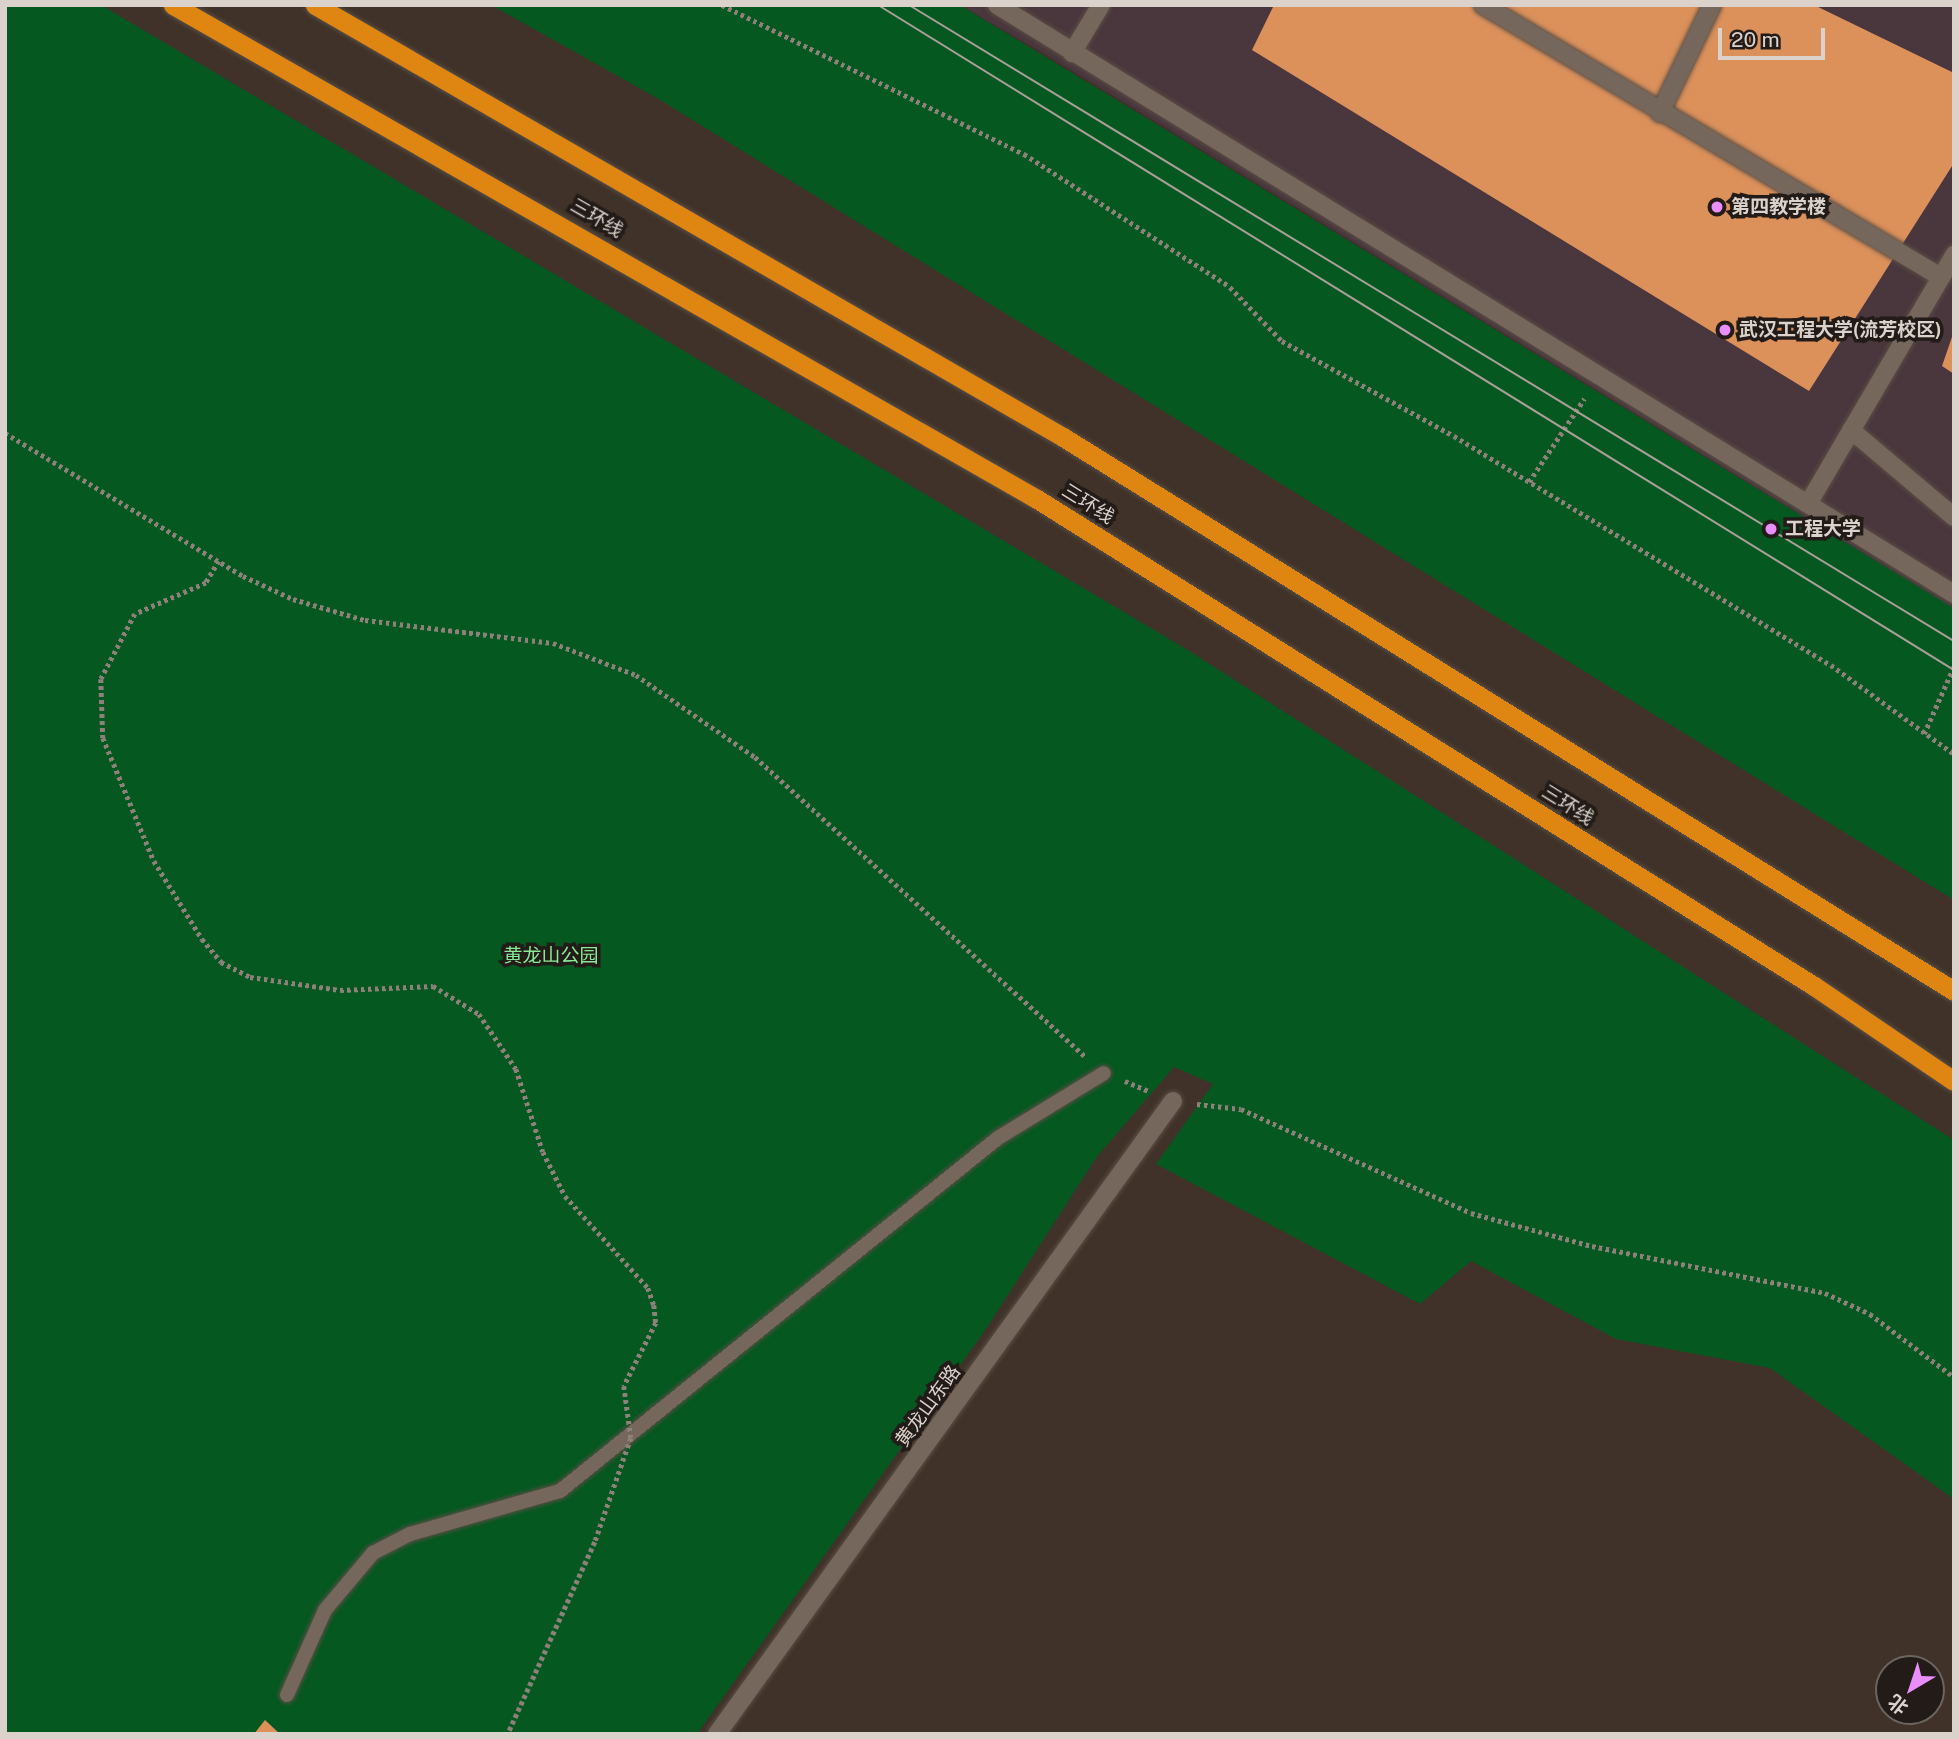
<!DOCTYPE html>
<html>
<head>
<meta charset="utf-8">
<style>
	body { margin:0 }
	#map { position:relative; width:1959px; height:1739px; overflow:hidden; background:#403228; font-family:"Public Sans","Noto Sans SC",sans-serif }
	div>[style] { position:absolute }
	.education>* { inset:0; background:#4a363d }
	.green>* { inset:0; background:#055820 }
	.building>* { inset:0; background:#dc915b }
	.path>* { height:4.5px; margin-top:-2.25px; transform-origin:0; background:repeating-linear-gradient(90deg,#8d8179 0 3.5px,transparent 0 7px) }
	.roads { filter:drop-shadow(0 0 2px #594e45) drop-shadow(0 0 2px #594e45) }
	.service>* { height:14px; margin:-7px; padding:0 7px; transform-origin:7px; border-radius:7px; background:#76675c }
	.minor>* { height:18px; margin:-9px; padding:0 9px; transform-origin:9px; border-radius:9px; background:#76675c }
	.tertiary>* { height:18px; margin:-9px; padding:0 9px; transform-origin:9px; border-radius:9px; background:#76675c }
	.trunk>* { height:19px; margin:-9.5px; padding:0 9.5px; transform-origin:9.5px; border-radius:9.5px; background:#df8612 }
	.tram>* { height:2px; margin:-1px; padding:0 1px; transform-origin:1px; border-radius:1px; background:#a99f98 }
	.path-bridge>* { height:4.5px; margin-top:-2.25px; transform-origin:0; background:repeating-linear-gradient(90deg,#8d8179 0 3.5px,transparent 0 7px) }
	.dots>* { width:19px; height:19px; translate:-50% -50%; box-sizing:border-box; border:4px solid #221b17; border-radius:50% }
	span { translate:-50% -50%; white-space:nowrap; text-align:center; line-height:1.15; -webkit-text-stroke:7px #221b17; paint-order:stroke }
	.poi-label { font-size:19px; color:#dbd2cc; font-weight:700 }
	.left { translate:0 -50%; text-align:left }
	.street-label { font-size:19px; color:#dbd2cc }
	.park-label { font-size:19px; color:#89e997 }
	.frame { position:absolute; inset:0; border:7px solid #dbd2cc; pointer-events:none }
	.north { position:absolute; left:1875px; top:1655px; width:70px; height:70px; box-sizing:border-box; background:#221b17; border:2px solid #6c645f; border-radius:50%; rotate:219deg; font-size:19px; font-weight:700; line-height:28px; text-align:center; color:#dbd2cc }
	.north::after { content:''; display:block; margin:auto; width:24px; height:32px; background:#ea8dfd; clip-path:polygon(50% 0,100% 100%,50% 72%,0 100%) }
	.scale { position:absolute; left:1718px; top:28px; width:107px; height:32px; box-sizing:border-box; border:4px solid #dbd2cc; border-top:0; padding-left:9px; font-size:21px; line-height:24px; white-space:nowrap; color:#dbd2cc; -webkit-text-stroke:5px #221b17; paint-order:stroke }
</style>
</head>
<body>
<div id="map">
	<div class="education">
		<i style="clip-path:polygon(960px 5px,1954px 5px,1954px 608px,1040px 51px)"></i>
	</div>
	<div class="green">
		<i style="clip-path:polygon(5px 5px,101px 5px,1186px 649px,1954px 1140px,1954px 1499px,1770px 1368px,1616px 1339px,1471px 1261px,1420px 1304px,1156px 1164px,1213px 1084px,1174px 1067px,1096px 1158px,984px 1332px,697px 1734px,5px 1734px)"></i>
		<i style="clip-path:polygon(491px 5px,960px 5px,1954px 608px,1954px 900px,657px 98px)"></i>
	</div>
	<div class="building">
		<i style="clip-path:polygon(1274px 5px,1814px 5px,1954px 73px,1954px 163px,1809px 391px,1252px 50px)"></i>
		<i style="clip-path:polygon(1953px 334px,1954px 334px,1954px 374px,1942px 366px)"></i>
		<i style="clip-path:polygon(265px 1720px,280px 1734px,254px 1734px)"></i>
	</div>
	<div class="path">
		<i style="left:722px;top:5px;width:337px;rotate:26.3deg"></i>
		<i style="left:1024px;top:154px;width:245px;rotate:32.8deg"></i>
		<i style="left:1230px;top:287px;width:75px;rotate:46.1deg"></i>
		<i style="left:1282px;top:341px;width:196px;rotate:28.9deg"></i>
		<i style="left:1454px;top:436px;width:441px;rotate:31.3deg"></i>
		<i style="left:1831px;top:665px;width:152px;rotate:35.9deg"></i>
		<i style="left:5px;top:433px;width:278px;rotate:31deg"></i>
		<i style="left:243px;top:576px;width:55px;rotate:24.7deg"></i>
		<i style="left:293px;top:599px;width:75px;rotate:16.3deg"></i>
		<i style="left:365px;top:620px;width:189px;rotate:7deg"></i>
		<i style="left:553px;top:643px;width:89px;rotate:21.1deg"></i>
		<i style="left:636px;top:675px;width:145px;rotate:34.6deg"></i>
		<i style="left:755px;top:757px;width:445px;rotate:42.2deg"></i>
		<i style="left:1529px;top:482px;width:100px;rotate:-56.5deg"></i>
		<i style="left:1924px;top:734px;width:74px;rotate:-66.2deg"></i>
		<i style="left:1125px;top:1081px;width:26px;rotate:23deg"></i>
		<i style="left:1197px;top:1104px;width:44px;rotate:6.5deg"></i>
		<i style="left:1241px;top:1109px;width:252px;rotate:24.3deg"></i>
		<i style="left:1471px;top:1213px;width:125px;rotate:15.3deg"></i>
		<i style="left:1592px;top:1246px;width:238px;rotate:11.4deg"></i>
		<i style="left:1825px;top:1293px;width:50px;rotate:25deg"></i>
		<i style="left:1870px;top:1314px;width:105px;rotate:36.9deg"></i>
	</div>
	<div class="roads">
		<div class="service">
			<i style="left:287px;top:1695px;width:93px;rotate:-65.9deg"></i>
			<i style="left:325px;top:1610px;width:75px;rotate:-49.9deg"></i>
			<i style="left:373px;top:1553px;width:42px;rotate:-27.2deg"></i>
			<i style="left:410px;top:1534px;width:156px;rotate:-16deg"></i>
			<i style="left:560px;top:1491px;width:563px;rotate:-38.87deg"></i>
			<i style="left:998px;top:1138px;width:124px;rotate:-31.5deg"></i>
		</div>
		<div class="minor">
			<i style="left:997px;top:5px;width:1124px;rotate:31.61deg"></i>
			<i style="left:1483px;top:5px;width:533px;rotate:30.71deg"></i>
			<i style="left:1072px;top:53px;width:56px;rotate:-58.9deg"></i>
			<i style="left:1660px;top:113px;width:120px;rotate:-64.3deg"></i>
			<i style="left:1851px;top:430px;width:135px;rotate:40.2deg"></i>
			<i style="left:1808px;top:504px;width:289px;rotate:-59.6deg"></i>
		</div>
		<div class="tertiary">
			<i style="left:717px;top:1734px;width:780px;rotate:-54.23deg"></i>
		</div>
		<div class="trunk">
			<i style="left:173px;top:5px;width:995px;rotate:29.76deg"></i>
			<i style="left:1037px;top:499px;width:917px;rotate:32.08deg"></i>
			<i style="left:1814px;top:986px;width:169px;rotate:34.2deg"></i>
			<i style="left:315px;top:5px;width:864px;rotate:30.01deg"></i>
			<i style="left:1063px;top:437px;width:1049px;rotate:31.87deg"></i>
		</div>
	</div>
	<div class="tram">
		<i style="left:878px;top:5px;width:1265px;rotate:31.72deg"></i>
		<i style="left:909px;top:5px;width:1223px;rotate:31.33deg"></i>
	</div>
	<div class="path-bridge">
		<i style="left:219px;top:561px;width:26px;rotate:121deg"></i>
		<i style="left:206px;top:583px;width:77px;rotate:156.4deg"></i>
		<i style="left:135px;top:614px;width:73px;rotate:117.6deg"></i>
		<i style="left:101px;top:679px;width:59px;rotate:88.1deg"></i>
		<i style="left:103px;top:738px;width:133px;rotate:67.5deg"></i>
		<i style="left:154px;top:861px;width:92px;rotate:58.4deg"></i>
		<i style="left:202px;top:939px;width:30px;rotate:50deg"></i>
		<i style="left:221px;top:962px;width:33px;rotate:27deg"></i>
		<i style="left:250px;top:977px;width:91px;rotate:8.2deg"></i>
		<i style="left:340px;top:990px;width:93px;rotate:-2.5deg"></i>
		<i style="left:433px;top:986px;width:54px;rotate:31.3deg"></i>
		<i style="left:479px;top:1014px;width:66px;rotate:56.1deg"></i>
		<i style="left:516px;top:1069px;width:87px;rotate:72deg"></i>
		<i style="left:543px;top:1152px;width:49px;rotate:63.4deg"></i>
		<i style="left:565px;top:1196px;width:124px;rotate:47.9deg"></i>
		<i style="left:648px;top:1288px;width:18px;rotate:71deg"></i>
		<i style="left:654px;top:1305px;width:18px;rotate:84deg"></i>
		<i style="left:656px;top:1323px;width:71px;rotate:116.9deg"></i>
		<i style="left:624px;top:1386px;width:52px;rotate:82.3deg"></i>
		<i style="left:631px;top:1438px;width:110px;rotate:109.1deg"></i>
		<i style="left:595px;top:1542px;width:211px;rotate:114.4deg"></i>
	</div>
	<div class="dots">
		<i style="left:1717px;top:207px;background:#ea8dfd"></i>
		<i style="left:1725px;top:330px;background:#ea8dfd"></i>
		<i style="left:1771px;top:529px;background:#ea8dfd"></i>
	</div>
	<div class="poi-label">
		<span class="left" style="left:1731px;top:207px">第四教学楼</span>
		<span class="left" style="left:1739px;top:330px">武汉工程大学(流芳校区)</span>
		<span class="left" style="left:1785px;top:529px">工程大学</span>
	</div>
	<div class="street-label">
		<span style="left:597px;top:218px;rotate:30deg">三环线</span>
		<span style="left:1088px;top:504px;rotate:32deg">三环线</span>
		<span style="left:1568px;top:805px;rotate:32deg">三环线</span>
		<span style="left:928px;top:1406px;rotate:-54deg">黄龙山东路</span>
	</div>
	<div class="park-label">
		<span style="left:551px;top:956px">黄龙山公园</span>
	</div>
	<div class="frame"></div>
	<div class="north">北</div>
	<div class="scale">20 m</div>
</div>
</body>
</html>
